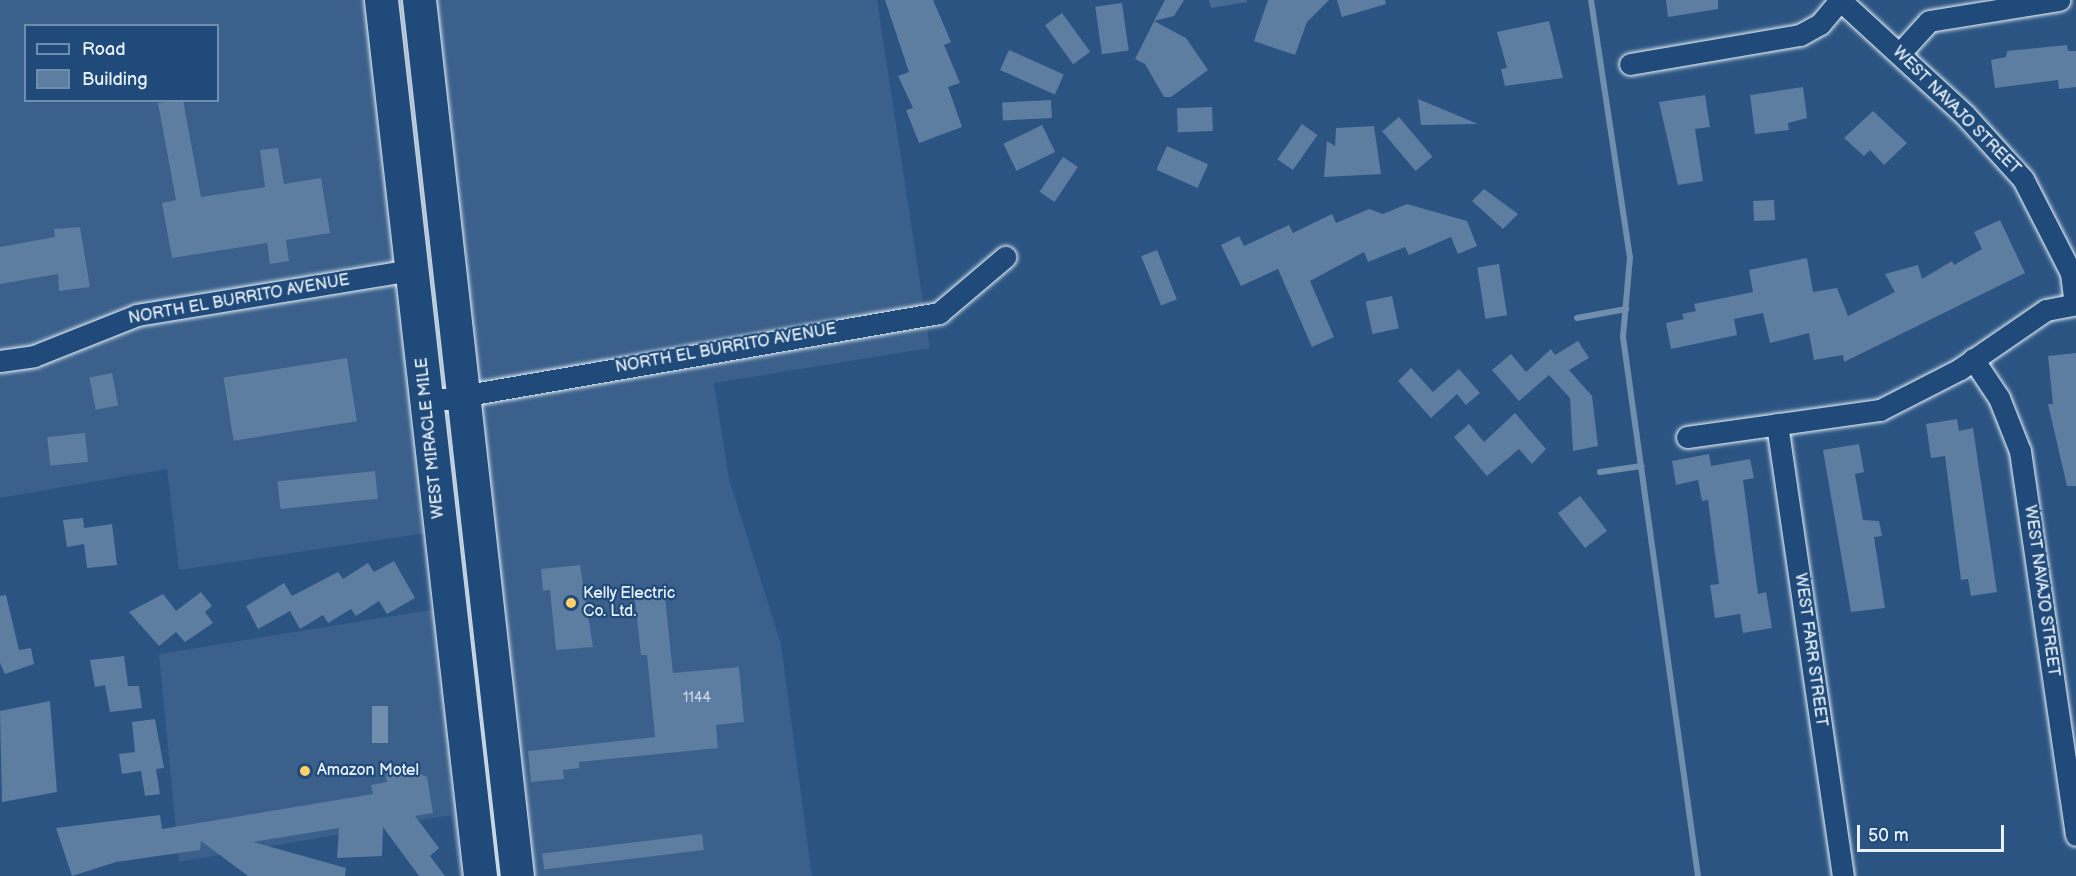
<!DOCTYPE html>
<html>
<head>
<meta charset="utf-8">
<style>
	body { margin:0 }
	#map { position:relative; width:2076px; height:876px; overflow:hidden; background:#2b5482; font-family:"Balsamiq Sans",sans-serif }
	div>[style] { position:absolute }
	.built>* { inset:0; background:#3a608b }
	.green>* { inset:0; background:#476b93 }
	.water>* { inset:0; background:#708ead; transform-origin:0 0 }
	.stream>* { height:6px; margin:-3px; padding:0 3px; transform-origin:3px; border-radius:3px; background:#708ead }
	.building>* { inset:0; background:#5d7da1; transform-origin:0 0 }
	.roads { filter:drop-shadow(0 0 2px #e8f1f8) drop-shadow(0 0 2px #e8f1f8) }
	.minor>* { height:21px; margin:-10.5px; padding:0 10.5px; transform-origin:10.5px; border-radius:10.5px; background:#1f4a7a }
	.trunk>* { height:33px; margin:-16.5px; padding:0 16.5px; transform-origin:16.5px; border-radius:16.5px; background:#1f4a7a }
	.dots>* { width:16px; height:16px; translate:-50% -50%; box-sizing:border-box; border:3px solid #1f4a7a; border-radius:50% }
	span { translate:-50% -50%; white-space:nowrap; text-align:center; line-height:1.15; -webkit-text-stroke:4.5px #1f4a7a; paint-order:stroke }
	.number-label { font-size:14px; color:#c5d4e2 }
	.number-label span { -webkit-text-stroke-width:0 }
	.street-label { font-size:16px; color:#e8f1f8 }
	.poi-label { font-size:16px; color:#e8f1f8 }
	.left { translate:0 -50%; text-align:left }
	.legend { position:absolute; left:24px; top:24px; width:195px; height:78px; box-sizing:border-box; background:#1f4a7a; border:2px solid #6f8dac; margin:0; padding:8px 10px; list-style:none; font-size:18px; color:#e8f1f8 }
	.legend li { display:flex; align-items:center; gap:12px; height:30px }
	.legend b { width:30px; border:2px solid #6f8dac }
	.scale { position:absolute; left:1857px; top:825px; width:147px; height:27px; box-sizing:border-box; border:3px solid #e8f1f8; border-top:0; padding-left:8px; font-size:18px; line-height:21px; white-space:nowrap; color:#e8f1f8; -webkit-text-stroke:4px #1f4a7a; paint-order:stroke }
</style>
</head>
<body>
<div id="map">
	<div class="built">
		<i style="clip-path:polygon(evenodd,0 0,877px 0,930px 348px,714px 383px,729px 479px,781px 644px,812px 876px,459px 876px,451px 815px,179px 862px,159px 654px,467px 604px,460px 528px,179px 570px,167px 469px,0 498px,0 0,26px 26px,218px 26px,218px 100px,26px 100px,26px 26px)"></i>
	</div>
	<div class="green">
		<i style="clip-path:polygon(1209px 0,1247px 0,1247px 2px,1211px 8px)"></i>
	</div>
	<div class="water">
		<i style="left:388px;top:706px;width:37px;height:16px;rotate:90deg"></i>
	</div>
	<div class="stream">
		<i style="left:1591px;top:0;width:260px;rotate:81.4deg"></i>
		<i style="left:1630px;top:257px;width:80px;rotate:95deg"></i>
		<i style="left:1623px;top:337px;width:544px;rotate:82.08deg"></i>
		<i style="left:1577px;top:318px;width:50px;rotate:-10.4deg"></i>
		<i style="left:1600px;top:472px;width:42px;rotate:-8.1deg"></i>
	</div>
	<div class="building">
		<i style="clip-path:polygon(885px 0,933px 0,951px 42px,944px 45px,960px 83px,948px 87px,962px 127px,919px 143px,906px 110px,913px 108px,898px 76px,909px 72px)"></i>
		<i style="clip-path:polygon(1165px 0,1184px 0,1174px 16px,1154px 21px)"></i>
		<i style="clip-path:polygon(1268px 0,1329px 0,1307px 22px,1295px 55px,1254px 41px)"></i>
		<i style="clip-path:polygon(1337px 0,1385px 0,1386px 4px,1342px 17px)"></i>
		<i style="clip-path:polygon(1666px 0,1718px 0,1718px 9px,1668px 17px)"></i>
		<i style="left:1122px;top:3px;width:48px;height:27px;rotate:82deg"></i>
		<i style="left:1062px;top:13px;width:48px;height:21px;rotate:54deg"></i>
		<i style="clip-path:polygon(1154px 21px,1186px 38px,1208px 70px,1171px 97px,1164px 97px,1145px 64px,1135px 59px)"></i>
		<i style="clip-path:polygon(1549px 21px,1563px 78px,1505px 86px,1501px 69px,1507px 68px,1497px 32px)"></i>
		<i style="clip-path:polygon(2067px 45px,2068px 51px,2076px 51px,2076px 87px,2059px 89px,2058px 80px,1995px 88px,1991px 60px,2006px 57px,2007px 51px)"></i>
		<i style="left:1009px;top:50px;width:60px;height:22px;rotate:24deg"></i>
		<i style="clip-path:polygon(1803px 87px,1807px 118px,1788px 123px,1789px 130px,1755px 134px,1750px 95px)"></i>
		<i style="clip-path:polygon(1705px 95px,1710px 127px,1695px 129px,1703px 181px,1678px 185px,1659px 102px)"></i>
		<i style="clip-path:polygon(1418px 99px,1478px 124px,1421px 125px)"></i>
		<i style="clip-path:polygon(183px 100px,201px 197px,265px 187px,260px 150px,278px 148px,284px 184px,321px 178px,330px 233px,286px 240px,289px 261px,270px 264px,267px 243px,172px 258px,162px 203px,176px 200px,158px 103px)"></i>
		<i style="left:1051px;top:100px;width:18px;height:49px;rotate:87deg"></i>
		<i style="left:1212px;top:107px;width:24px;height:35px;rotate:88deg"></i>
		<i style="clip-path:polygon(1873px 111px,1907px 143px,1884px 165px,1870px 150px,1864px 156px,1844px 138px)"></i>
		<i style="left:1399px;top:117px;width:52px;height:22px;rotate:50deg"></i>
		<i style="left:1302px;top:124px;width:19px;height:43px;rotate:35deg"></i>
		<i style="left:1042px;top:125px;width:30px;height:43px;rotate:64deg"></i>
		<i style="clip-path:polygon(1374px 126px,1381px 174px,1324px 177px,1327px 141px,1335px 146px,1336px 128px)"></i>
		<i style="left:1167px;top:146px;width:45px;height:26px;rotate:24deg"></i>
		<i style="left:1063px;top:157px;width:18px;height:42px;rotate:34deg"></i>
		<i style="clip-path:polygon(1484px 189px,1518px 214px,1503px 229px,1472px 201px)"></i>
		<i style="left:1774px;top:200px;width:20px;height:21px;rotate:87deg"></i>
		<i style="clip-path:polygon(1407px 204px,1467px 221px,1477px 246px,1458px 254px,1451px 237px,1409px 255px,1405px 247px,1368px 262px,1364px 252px,1310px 281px,1334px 337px,1312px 347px,1278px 269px,1241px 286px,1221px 245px,1239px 236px,1244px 246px,1289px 225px,1293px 233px,1332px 214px,1336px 223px,1369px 209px,1383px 214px)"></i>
		<i style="clip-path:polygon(2000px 220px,2025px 273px,1844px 362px,1843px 355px,1814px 360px,1809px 333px,1770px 343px,1763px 313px,1734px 319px,1737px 335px,1671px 349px,1666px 323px,1684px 319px,1682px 314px,1696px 311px,1694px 304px,1753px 292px,1749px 270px,1807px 258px,1813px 292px,1837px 288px,1848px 316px,1895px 292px,1885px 274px,1918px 265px,1922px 279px,1952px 261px,1954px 265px,1982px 249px,1974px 232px)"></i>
		<i style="clip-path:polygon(80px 227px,90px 287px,59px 291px,58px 274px,0 284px,0 247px,55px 237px,54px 229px)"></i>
		<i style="left:1157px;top:250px;width:53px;height:17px;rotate:68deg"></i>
		<i style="left:1499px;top:264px;width:52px;height:22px;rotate:81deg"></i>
		<i style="left:1392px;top:296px;width:33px;height:27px;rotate:78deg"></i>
		<i style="clip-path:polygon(1578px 341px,1589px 358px,1569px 370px,1592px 396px,1598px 446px,1573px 451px,1570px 398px,1549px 375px,1519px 401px,1492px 370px,1511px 354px,1526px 372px,1551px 349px,1555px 355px)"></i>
		<i style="clip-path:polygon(2076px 353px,2076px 486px,2067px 486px,2048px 404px,2053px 404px,2048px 356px)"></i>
		<i style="left:347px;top:358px;width:64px;height:125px;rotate:81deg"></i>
		<i style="clip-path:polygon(1411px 368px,1433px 392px,1459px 369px,1480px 393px,1466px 405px,1457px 394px,1431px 418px,1398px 381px)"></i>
		<i style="left:112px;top:373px;width:33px;height:23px;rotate:79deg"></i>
		<i style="clip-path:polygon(1515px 413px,1546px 449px,1532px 464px,1519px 449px,1487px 476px,1454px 437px,1469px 424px,1484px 442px)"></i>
		<i style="clip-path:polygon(1957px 419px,1959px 431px,1973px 428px,1997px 592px,1971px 596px,1968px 579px,1961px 580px,1945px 456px,1931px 458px,1926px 424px)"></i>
		<i style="left:85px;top:433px;width:29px;height:38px;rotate:84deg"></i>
		<i style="clip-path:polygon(1859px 444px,1864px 472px,1855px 474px,1863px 520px,1879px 521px,1882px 536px,1874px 537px,1885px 608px,1851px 612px,1823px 450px)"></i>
		<i style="clip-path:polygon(1709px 454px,1711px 466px,1750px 459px,1754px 478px,1743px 480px,1758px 594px,1766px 592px,1772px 628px,1743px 633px,1740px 614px,1715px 618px,1710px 585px,1719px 584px,1708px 500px,1702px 501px,1698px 480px,1676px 485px,1672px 461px)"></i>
		<i style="left:375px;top:471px;width:28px;height:98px;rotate:84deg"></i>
		<i style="left:1580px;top:496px;width:44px;height:28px;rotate:52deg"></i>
		<i style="clip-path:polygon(83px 518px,84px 528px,112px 524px,117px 565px,87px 568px,84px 544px,67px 547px,63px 520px)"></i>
		<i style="clip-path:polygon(394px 561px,415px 598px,387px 614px,379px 601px,356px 616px,351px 609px,328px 623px,323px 615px,300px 629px,290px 611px,258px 629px,246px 606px,284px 583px,292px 596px,338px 572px,343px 579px,368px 563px,374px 572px)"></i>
		<i style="clip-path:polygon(580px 565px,593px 647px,556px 650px,550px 590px,543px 591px,541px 569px)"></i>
		<i style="clip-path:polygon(201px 592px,212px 606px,205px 612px,213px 623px,185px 642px,176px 632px,159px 646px,129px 612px,163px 594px,176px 611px)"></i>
		<i style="clip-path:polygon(6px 595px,19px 650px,31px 648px,34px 664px,5px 674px,0 663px,0 596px)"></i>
		<i style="clip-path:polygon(665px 597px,673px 673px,739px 667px,744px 722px,716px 725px,718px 748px,579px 762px,579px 768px,563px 770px,564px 779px,531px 782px,528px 751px,655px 737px,647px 655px,641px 655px,635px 600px)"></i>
		<i style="clip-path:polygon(124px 656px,128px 686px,139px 686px,142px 708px,110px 712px,105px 685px,95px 687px,90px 660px)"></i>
		<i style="clip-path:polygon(50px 701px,57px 792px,2px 802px,0 711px)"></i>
		<i style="clip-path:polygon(155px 719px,164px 768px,156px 769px,160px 794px,145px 796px,141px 771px,122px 774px,119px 754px,135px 752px,132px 722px)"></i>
		<i style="clip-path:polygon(412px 770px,427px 777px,433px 813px,415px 816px,439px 848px,430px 856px,445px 876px,419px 876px,383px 827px,382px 856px,337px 858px,339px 828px,253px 842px,346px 868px,345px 876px,248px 876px,201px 841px,200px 850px,116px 862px,72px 876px,56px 828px,160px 815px,162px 829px,373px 794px,371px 785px,387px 782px,386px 774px)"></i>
		<i style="left:702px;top:834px;width:16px;height:161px;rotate:83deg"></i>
	</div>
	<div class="roads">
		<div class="minor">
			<i style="left:1840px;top:0;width:170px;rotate:42.6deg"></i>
			<i style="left:1965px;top:115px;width:86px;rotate:47.8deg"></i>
			<i style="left:2023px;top:179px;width:106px;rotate:62.9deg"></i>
			<i style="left:2071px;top:273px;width:31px;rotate:83deg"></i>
			<i style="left:1900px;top:53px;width:43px;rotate:-47.8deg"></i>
			<i style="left:1929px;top:21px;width:132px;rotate:-9.2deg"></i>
			<i style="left:1630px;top:64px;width:172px;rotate:-9.7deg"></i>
			<i style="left:1800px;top:35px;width:23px;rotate:-29deg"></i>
			<i style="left:1820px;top:24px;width:31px;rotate:-50deg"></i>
			<i style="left:1973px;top:359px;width:47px;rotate:56.3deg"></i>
			<i style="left:1999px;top:398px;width:57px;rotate:68.4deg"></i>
			<i style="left:2020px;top:451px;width:388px;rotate:81.7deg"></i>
			<i style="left:0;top:361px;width:34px;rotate:-8deg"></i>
			<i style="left:34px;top:356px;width:111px;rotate:-21.7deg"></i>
			<i style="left:137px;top:315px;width:279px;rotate:-9.3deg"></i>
			<i style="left:427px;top:402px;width:520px;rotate:-9.86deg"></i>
			<i style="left:939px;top:313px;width:87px;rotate:-40.3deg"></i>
			<i style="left:1777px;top:424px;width:457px;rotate:81.7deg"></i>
			<i style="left:1687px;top:437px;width:195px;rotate:-8deg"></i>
			<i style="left:1880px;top:410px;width:90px;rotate:-27.1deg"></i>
			<i style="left:1960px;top:369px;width:104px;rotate:-34.5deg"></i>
			<i style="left:2046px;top:310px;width:31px;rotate:-11deg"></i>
		</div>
		<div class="trunk">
			<i style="left:381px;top:0;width:882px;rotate:83.55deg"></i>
			<i style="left:419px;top:0;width:881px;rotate:83.62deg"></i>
		</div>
	</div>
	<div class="dots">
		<i style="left:571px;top:603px;background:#ffd166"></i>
		<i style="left:305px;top:771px;background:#ffd166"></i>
	</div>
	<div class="number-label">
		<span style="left:697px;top:698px">1144</span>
	</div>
	<div class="street-label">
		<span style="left:1956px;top:111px;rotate:45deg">WEST NAVAJO STREET</span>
		<span style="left:239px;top:300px;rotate:-10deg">NORTH EL BURRITO AVENUE</span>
		<span style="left:726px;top:349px;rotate:-10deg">NORTH EL BURRITO AVENUE</span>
		<span style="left:431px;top:438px;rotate:-96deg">WEST MIRACLE MILE</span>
		<span style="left:2041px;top:591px;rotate:82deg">WEST NAVAJO STREET</span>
		<span style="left:1810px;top:650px;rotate:82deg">WEST FARR STREET</span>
	</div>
	<div class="poi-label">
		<span class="left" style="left:583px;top:603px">Kelly Electric<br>Co. Ltd.</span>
		<span class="left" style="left:317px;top:771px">Amazon Motel</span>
	</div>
	<ul class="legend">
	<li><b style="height:8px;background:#1f4a7a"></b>Road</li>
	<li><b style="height:16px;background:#5d7da1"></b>Building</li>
	</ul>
	<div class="scale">50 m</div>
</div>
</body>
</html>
